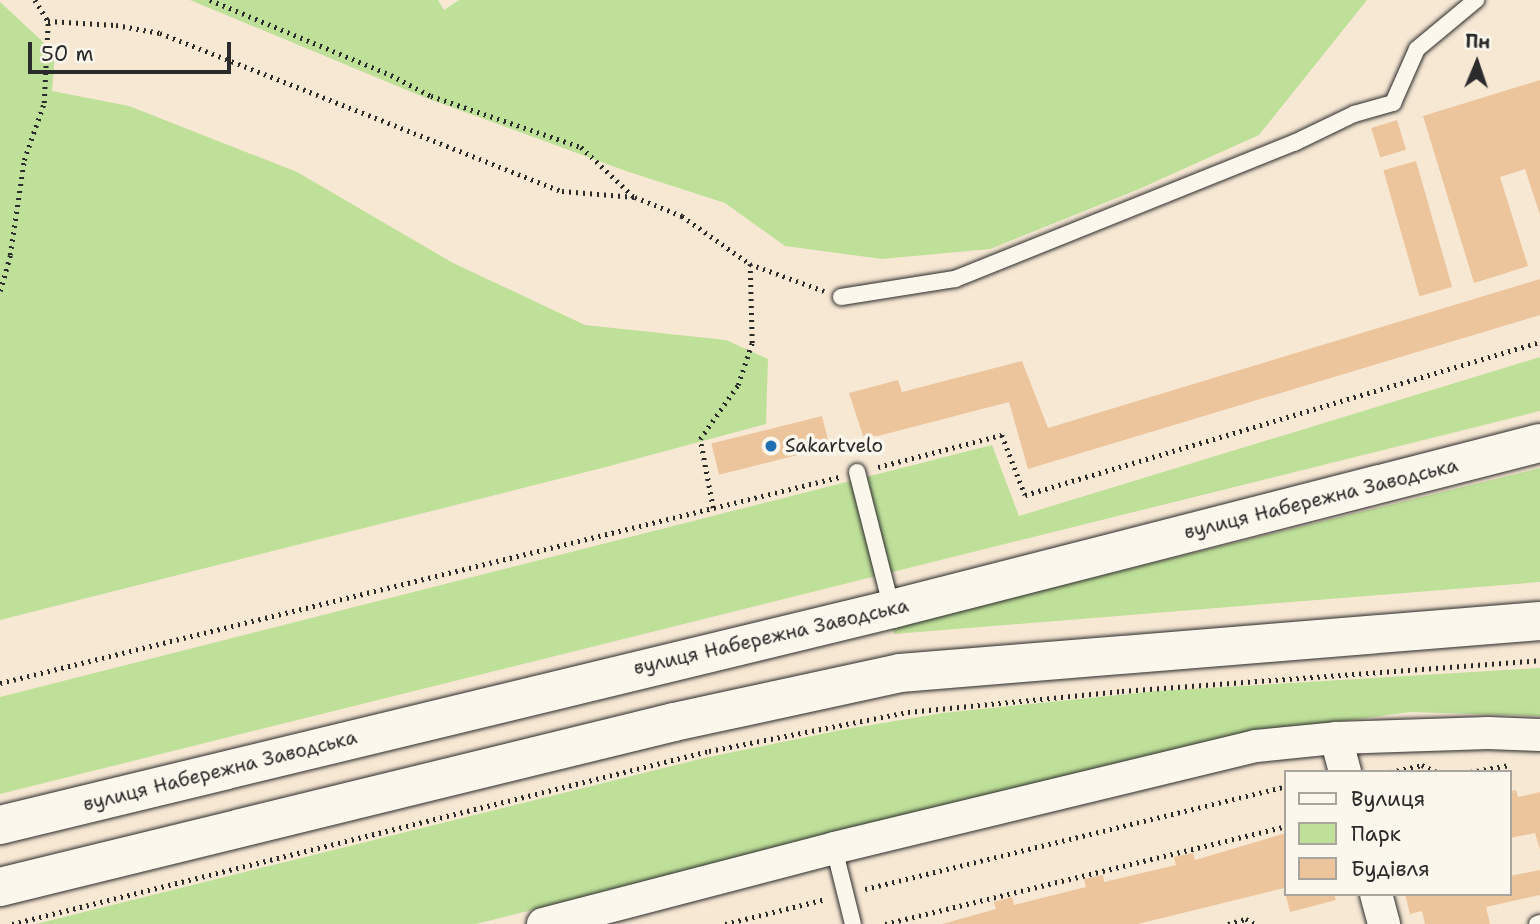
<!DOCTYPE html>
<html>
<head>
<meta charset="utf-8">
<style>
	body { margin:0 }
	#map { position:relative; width:1540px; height:924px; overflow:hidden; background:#f7e8d4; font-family:"Shantell Sans",sans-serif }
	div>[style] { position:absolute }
	.green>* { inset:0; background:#bfe099 }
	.building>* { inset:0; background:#edc59d; transform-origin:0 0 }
	.path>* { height:4.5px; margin-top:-2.25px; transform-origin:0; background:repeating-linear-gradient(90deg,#2b2b2b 0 2px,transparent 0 7px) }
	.roads { filter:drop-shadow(0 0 2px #2b2b2b) drop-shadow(0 0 2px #2b2b2b) }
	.service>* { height:16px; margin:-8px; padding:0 8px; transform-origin:8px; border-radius:8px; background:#fbf7ec }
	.minor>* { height:32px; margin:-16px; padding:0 16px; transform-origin:16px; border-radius:16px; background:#fbf7ec }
	.secondary>* { height:38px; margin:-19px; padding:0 19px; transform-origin:19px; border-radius:19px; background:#fbf7ec }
	.dots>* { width:19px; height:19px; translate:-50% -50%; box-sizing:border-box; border:4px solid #fbf7ec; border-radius:50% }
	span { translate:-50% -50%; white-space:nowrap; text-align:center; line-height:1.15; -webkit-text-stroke:7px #fbf7ec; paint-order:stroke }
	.poi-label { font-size:19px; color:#2b2b2b }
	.left { translate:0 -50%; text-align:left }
	.street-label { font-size:19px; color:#2b2b2b }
	.legend { position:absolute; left:1284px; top:770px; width:228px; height:126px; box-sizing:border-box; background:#fbf7ec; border:2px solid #a8a59f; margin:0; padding:9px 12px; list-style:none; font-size:21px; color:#2b2b2b }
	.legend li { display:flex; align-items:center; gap:14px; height:35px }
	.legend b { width:35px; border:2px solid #a8a59f }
	.north { position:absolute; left:1442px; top:28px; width:70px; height:70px; -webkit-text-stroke:5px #fbf7ec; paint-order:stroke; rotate:2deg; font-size:19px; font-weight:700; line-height:28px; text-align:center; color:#2b2b2b }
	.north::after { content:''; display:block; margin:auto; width:24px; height:32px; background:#2b2b2b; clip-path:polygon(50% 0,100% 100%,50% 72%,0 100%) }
	.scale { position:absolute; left:28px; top:42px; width:203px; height:32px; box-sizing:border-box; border:4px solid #2b2b2b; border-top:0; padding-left:9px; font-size:21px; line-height:24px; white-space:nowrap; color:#2b2b2b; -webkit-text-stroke:5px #fbf7ec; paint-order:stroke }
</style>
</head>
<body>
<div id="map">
	<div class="green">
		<i style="clip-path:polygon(190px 0,438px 0,444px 10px,459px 0,1367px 0,1259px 135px,1139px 189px,990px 249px,882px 259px,785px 246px,725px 203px,626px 171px,421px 96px)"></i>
		<i style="clip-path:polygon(0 2px,55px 53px,52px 91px,129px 106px,297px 172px,453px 263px,585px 325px,726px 340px,768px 359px,766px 424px,606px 467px,0 620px)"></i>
		<i style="clip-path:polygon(1540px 357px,1540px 411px,0 794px,0 697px,992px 445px,1019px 516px)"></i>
		<i style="clip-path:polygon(1540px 468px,1540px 582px,894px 634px,892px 627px)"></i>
		<i style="clip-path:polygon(1540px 668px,1540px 716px,1410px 712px,1300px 727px,1141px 757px,476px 924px,36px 924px,704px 758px,841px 730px,943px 713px,1158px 691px)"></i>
	</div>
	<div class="building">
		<i style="clip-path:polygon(1540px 80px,1540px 215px,1525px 169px,1500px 177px,1528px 266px,1474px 283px,1423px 116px)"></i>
		<i style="left:1397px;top:120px;width:31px;height:27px;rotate:73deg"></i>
		<i style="left:1416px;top:161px;width:131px;height:34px;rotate:74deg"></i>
		<i style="clip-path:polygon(1540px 279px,1540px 315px,1028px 469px,1009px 402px,878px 436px,863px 436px,849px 393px,898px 380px,902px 392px,1022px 361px,1048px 428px)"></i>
		<i style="left:822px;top:416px;width:32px;height:114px;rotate:76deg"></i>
		<i style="clip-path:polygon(1516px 790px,1518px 797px,1540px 792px,1540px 850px,1535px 833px,1510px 838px,1510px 791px)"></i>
		<i style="clip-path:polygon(1286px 833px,1286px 894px,1334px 894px,1336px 900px,1290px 912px,1284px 888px,1138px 924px,942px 924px,996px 909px,994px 902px,1012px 897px,1014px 905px,1086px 887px,1084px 879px,1103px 875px,1104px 882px,1176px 865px,1174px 857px,1193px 853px,1195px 860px)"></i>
		<i style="clip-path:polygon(1540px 870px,1540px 895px,1486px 907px,1490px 924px,1425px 924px,1422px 911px,1410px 914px,1405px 894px,1510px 894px,1510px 876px)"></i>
	</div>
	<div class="path">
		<i style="left:35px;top:0;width:25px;rotate:58deg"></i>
		<i style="left:48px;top:21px;width:68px;rotate:3.4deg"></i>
		<i style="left:116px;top:25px;width:45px;rotate:10.3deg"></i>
		<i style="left:160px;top:33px;width:432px;rotate:21.5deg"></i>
		<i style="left:562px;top:191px;width:73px;rotate:4.7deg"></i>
		<i style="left:635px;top:197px;width:51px;rotate:22deg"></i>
		<i style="left:682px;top:216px;width:83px;rotate:35.2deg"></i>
		<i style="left:750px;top:264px;width:79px;rotate:20deg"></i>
		<i style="left:210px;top:0;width:196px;rotate:22.5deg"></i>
		<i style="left:391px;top:75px;width:45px;rotate:27.7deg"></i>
		<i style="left:431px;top:96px;width:158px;rotate:18.8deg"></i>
		<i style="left:581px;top:147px;width:73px;rotate:43.3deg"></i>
		<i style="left:0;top:291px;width:37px;rotate:-74deg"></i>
		<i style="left:10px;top:255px;width:96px;rotate:-81.6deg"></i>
		<i style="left:24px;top:160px;width:60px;rotate:-70.7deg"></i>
		<i style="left:44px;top:103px;width:82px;rotate:-87.2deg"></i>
		<i style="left:878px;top:467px;width:128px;rotate:-14.5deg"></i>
		<i style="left:1002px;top:435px;width:64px;rotate:69deg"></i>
		<i style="left:1025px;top:495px;width:537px;rotate:-16.55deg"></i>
		<i style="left:713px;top:508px;width:70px;rotate:-100.7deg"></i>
		<i style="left:700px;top:439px;width:66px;rotate:-54.9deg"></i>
		<i style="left:738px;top:385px;width:44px;rotate:-71.6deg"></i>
		<i style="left:752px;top:343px;width:79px;rotate:-91.5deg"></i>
		<i style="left:0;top:683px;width:864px;rotate:-13.79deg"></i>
		<i style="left:1390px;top:772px;width:33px;rotate:-12deg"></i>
		<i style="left:1422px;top:765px;width:17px;rotate:25deg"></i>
		<i style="left:1470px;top:772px;width:39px;rotate:-10deg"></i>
		<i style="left:865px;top:889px;width:433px;rotate:-13.7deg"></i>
		<i style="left:12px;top:924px;width:718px;rotate:-13.94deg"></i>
		<i style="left:709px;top:751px;width:203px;rotate:-11.1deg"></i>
		<i style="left:908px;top:712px;width:215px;rotate:-5.6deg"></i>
		<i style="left:1122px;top:691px;width:419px;rotate:-4.2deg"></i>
		<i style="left:725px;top:924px;width:104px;rotate:-13.9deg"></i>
		<i style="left:885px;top:924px;width:413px;rotate:-13.7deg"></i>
		<i style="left:1228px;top:924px;width:19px;rotate:-16deg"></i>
		<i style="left:1246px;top:919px;width:10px;rotate:29deg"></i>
	</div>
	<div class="roads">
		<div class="service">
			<i style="left:841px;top:297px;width:115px;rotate:-9deg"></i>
			<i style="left:955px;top:279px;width:365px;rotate:-21.9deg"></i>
			<i style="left:1294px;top:143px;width:67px;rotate:-25.8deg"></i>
			<i style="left:1354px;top:114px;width:41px;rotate:-15.8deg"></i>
			<i style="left:1393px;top:103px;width:59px;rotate:-66deg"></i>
			<i style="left:1417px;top:49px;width:77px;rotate:-39.7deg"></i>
			<i style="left:857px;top:472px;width:141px;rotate:75.7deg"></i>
			<i style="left:834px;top:848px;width:78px;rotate:76deg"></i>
			<i style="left:1537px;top:924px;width:3px;rotate:-18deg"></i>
		</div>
		<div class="minor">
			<i style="left:1336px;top:738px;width:35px;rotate:75deg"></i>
			<i style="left:1376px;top:894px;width:31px;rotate:75deg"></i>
			<i style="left:543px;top:924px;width:301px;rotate:-14.6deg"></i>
			<i style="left:834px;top:848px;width:434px;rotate:-13.6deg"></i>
			<i style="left:1256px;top:746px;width:80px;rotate:-5.7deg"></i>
			<i style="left:1336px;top:738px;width:152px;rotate:-1.9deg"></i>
			<i style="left:1488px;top:733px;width:52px;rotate:2.2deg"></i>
		</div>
		<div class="secondary">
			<i style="left:0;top:825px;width:918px;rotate:-13.61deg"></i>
			<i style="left:892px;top:609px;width:669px;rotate:-14.37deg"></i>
			<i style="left:0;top:887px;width:694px;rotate:-13.76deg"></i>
			<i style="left:674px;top:722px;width:231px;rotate:-12.2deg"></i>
			<i style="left:900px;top:673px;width:642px;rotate:-4.65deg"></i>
		</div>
	</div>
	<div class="dots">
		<i style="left:771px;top:446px;background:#1f6fb2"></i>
	</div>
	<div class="poi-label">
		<span class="left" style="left:785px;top:446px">Sakartvelo</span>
	</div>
	<div class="street-label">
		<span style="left:1321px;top:499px;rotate:-14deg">вулиця Набережна Заводська</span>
		<span style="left:771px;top:637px;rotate:-13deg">вулиця Набережна Заводська</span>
		<span style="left:220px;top:771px;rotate:-14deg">вулиця Набережна Заводська</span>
	</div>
	<ul class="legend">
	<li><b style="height:9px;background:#fbf7ec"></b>Вулиця</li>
	<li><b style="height:19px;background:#bfe099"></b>Парк</li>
	<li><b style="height:19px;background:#edc59d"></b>Будівля</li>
	</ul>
	<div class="north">Пн</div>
	<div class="scale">50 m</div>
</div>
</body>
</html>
